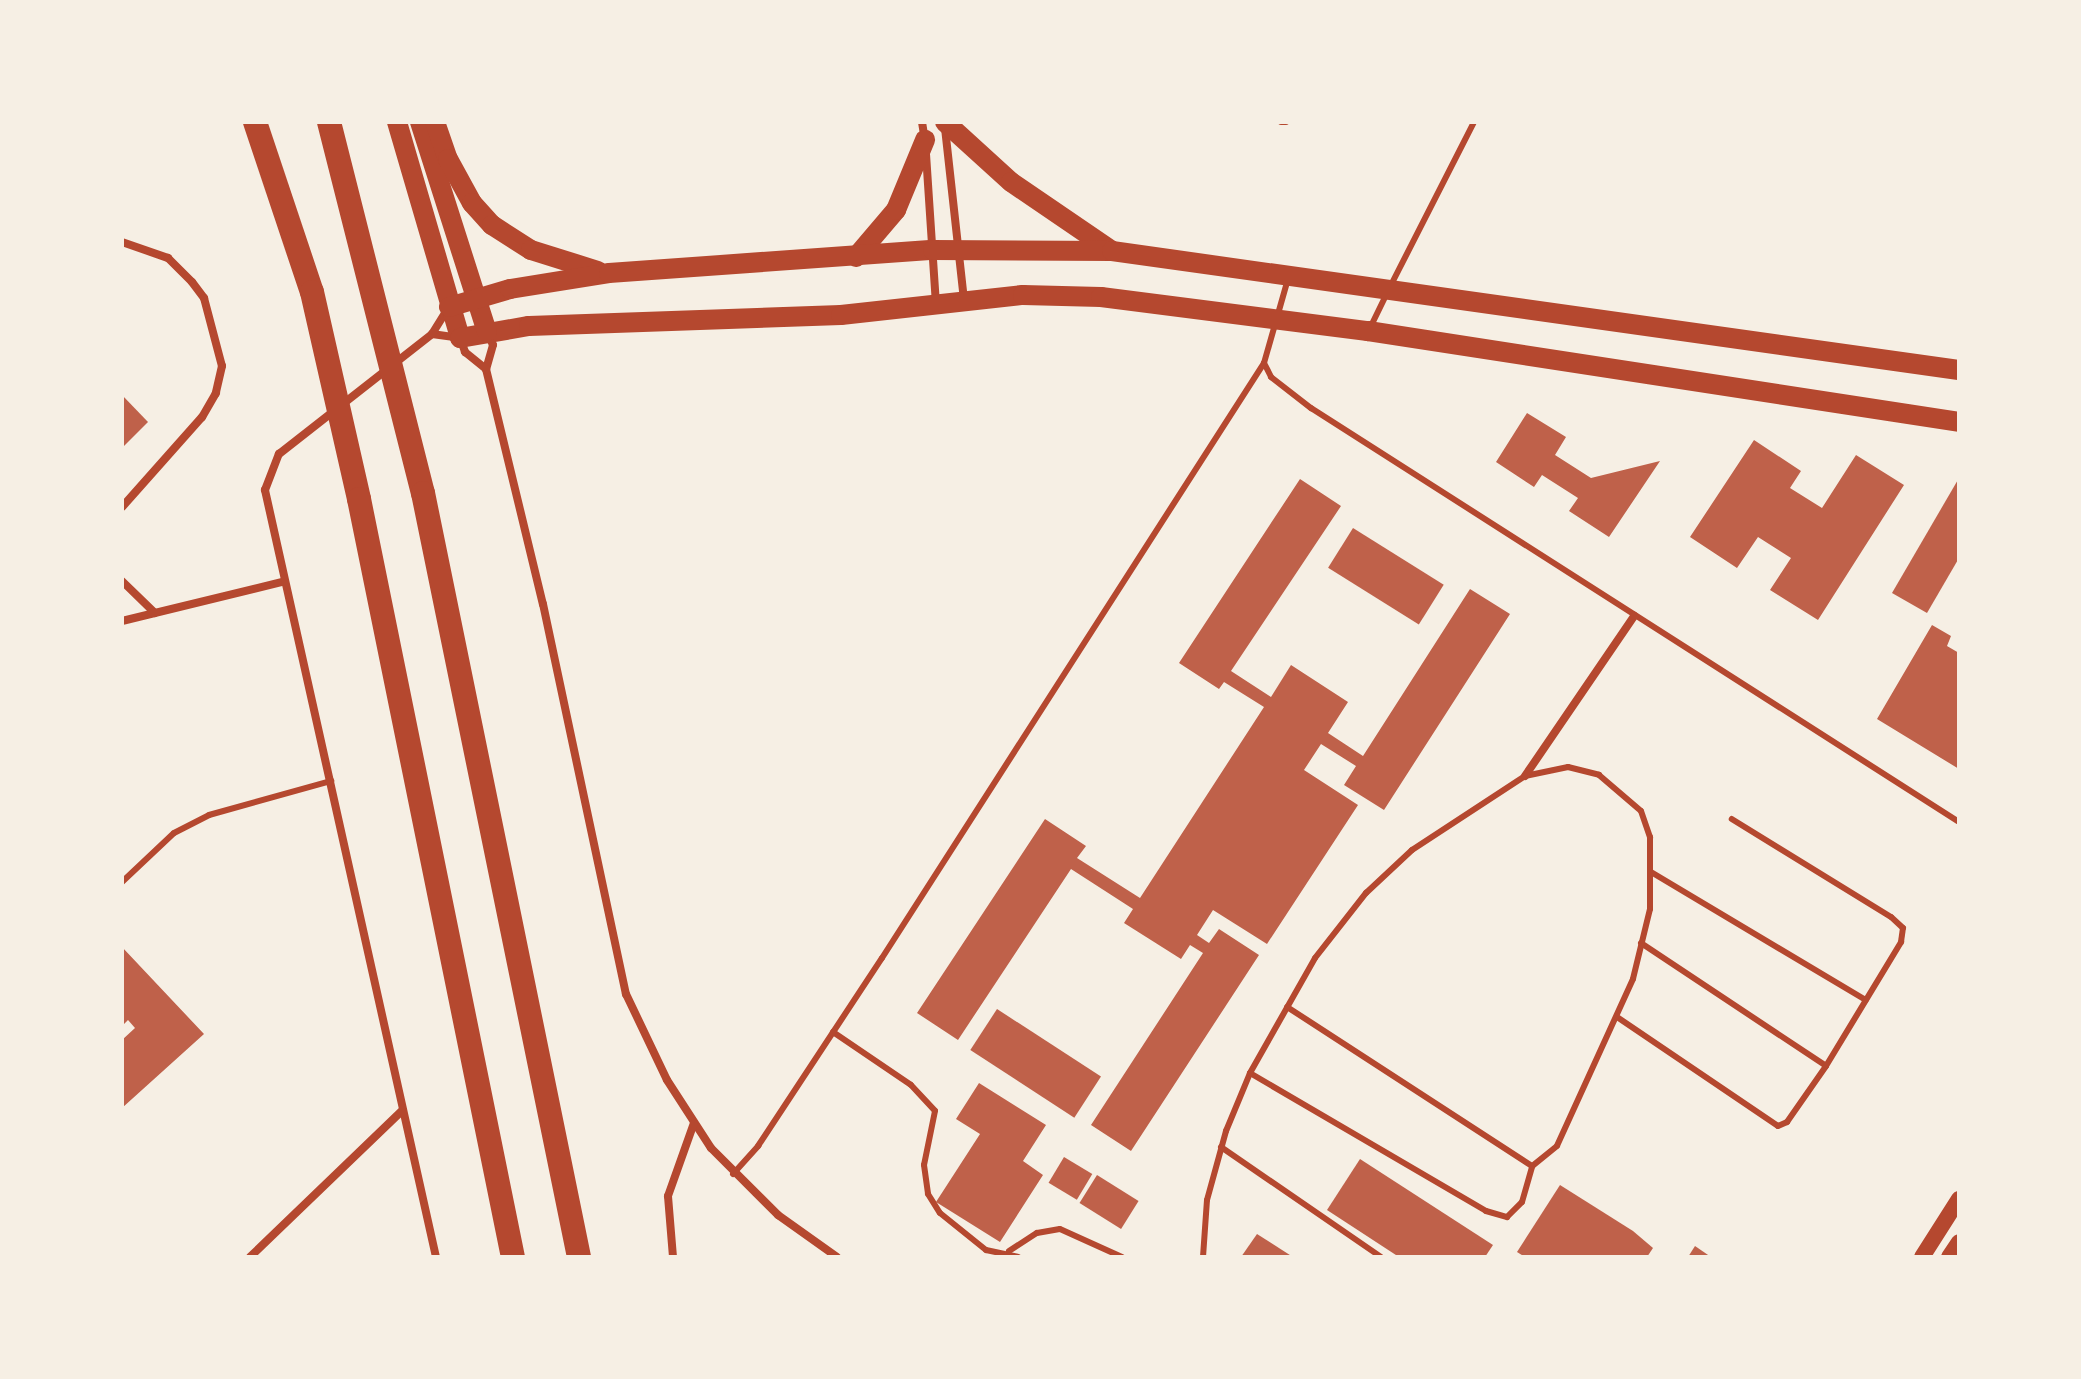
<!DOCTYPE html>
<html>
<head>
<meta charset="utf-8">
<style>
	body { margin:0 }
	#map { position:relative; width:2081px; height:1379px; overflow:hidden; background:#f6efe4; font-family:"Varela Round",sans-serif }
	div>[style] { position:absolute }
	.building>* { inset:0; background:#bf614a; transform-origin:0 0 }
	.service>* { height:6px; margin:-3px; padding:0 3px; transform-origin:3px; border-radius:3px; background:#b5482f }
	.minor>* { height:8px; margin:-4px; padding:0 4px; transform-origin:4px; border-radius:4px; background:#b5482f }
	.secondary>* { height:16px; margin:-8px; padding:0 8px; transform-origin:8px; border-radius:8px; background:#b5482f }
	.primary>* { height:20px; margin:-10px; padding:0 10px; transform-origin:10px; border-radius:10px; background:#b5482f }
	.motorway>* { height:24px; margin:-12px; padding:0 12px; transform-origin:12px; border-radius:12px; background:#b5482f }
	span { translate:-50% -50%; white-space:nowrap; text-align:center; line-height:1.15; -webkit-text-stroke:8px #f6efe4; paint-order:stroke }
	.frame { position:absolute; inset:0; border:124px solid #f6efe4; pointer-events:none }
</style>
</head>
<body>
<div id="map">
	<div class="building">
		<i style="clip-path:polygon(122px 395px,148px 422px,122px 448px)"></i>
		<i style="clip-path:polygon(1527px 413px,1566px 437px,1555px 455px,1591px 478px,1660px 461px,1609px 537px,1569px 511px,1578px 498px,1542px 475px,1534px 487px,1496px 462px)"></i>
		<i style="clip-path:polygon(1754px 440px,1801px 471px,1790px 488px,1822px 508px,1856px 455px,1904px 485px,1818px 620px,1770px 590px,1791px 558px,1758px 537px,1737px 568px,1690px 537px)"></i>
		<i style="clip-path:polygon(1959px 478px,1959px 558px,1927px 613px,1892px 593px)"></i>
		<i style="clip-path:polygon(1300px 479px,1341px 506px,1231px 671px,1271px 697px,1291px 665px,1348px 702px,1328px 733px,1363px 756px,1470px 589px,1510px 614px,1384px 810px,1344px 785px,1356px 766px,1321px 744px,1304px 770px,1358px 805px,1267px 944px,1213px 910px,1197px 935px,1209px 943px,1219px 929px,1259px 955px,1131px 1151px,1091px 1125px,1203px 953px,1190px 945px,1181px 959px,1124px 923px,1133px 909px,1071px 869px,958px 1040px,917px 1013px,1045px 819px,1086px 846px,1077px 858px,1140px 898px,1264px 707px,1224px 682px,1219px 689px,1179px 663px)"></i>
		<i style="left:1353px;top:528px;width:107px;height:47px;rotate:32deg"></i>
		<i style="clip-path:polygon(1932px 625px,1951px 636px,1947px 646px,1959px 653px,1959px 769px,1877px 719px)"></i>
		<i style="clip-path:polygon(122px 947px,204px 1034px,122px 1108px,122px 1040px,135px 1028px,128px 1020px,122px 1026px)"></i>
		<i style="left:997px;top:1009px;width:124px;height:49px;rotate:33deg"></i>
		<i style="clip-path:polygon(979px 1083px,1046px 1125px,1023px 1161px,1043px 1175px,1000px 1242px,936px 1202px,980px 1134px,956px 1119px)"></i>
		<i style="left:1064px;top:1157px;width:33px;height:30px;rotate:31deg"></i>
		<i style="clip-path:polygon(1360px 1159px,1493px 1245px,1485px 1257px,1399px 1257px,1327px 1210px)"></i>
		<i style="left:1097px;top:1175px;width:49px;height:33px;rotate:32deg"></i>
		<i style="clip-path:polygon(1560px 1185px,1633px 1231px,1653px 1248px,1647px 1257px,1525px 1257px,1517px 1252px)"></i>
		<i style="clip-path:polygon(1257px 1234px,1293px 1257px,1241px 1257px)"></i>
		<i style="clip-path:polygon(1695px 1246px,1711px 1257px,1688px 1257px)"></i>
	</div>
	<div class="service">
		<i style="left:1281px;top:122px;width:5px"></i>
		<i style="left:1391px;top:285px;width:183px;rotate:-63deg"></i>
		<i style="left:1370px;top:328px;width:37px;rotate:-64deg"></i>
		<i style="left:1264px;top:363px;width:16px;rotate:63deg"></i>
		<i style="left:1271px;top:377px;width:51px;rotate:37.8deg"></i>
		<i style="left:1311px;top:408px;width:769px;rotate:32.57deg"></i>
		<i style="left:1651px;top:872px;width:250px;rotate:30.8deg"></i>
		<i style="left:122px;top:882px;width:71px;rotate:-43.3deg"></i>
		<i style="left:174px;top:833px;width:39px;rotate:-27deg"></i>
		<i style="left:209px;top:815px;width:127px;rotate:-15.6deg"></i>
		<i style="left:1641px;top:943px;width:222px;rotate:33.6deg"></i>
		<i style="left:1617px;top:1017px;width:194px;rotate:34.1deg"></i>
		<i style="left:1778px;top:1126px;width:10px;rotate:-24deg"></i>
		<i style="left:1787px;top:1122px;width:68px;rotate:-55.1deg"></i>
		<i style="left:1826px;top:1066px;width:145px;rotate:-58.8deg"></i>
		<i style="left:1901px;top:942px;width:14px;rotate:-82deg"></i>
		<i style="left:1903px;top:928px;width:16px;rotate:-137deg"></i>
		<i style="left:1891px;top:917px;width:187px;rotate:-148.4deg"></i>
		<i style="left:833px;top:1032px;width:94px;rotate:34.2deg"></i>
		<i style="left:911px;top:1085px;width:35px;rotate:47deg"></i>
		<i style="left:935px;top:1111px;width:55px;rotate:101.5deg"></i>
		<i style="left:924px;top:1165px;width:29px;rotate:82deg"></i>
		<i style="left:928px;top:1194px;width:22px;rotate:58deg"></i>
		<i style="left:940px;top:1213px;width:59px;rotate:38.8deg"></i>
		<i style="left:986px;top:1250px;width:33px;rotate:12deg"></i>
		<i style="left:1250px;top:1073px;width:273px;rotate:30.3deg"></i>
		<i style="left:1486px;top:1211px;width:22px;rotate:16deg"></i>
		<i style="left:1507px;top:1217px;width:21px;rotate:-45deg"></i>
		<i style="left:1522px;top:1202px;width:37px;rotate:-74deg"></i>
		<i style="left:1221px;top:1147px;width:194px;rotate:34.5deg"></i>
		<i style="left:733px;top:1174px;width:38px;rotate:-48deg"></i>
		<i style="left:758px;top:1146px;width:225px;rotate:-56.6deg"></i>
		<i style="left:882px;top:958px;width:707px;rotate:-57.3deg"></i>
		<i style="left:1264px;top:363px;width:87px;rotate:-74.1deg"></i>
		<i style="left:1009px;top:1251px;width:33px;rotate:-33deg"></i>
		<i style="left:1037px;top:1233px;width:23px;rotate:-10deg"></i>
		<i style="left:1060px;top:1229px;width:68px;rotate:24.3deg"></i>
		<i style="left:1203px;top:1257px;width:57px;rotate:-86deg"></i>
		<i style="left:1207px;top:1200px;width:72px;rotate:-74.6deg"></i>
		<i style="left:1226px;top:1131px;width:63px;rotate:-67.5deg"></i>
		<i style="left:1250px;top:1073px;width:132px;rotate:-60.5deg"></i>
		<i style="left:1315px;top:958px;width:83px;rotate:-51.9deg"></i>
		<i style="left:1366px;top:893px;width:63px;rotate:-43.1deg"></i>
		<i style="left:1412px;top:850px;width:135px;rotate:-33.2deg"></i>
		<i style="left:1525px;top:776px;width:44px;rotate:-11.8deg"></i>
		<i style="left:1568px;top:767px;width:32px;rotate:14deg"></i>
		<i style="left:1599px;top:775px;width:55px;rotate:40.6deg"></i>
		<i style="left:1641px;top:811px;width:28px;rotate:71deg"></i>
		<i style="left:1650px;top:837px;width:72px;rotate:90deg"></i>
		<i style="left:1650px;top:909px;width:72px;rotate:103.7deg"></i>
		<i style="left:1633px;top:979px;width:183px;rotate:114.5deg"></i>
		<i style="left:1557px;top:1146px;width:32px;rotate:141deg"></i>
		<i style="left:1532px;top:1166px;width:292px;rotate:-147deg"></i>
	</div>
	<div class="minor">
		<i style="left:922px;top:122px;width:19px;rotate:81deg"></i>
		<i style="left:945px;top:128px;width:174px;rotate:83.7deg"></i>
		<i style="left:926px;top:154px;width:150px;rotate:86.2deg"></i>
		<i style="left:122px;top:242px;width:49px;rotate:19.2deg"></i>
		<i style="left:168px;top:258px;width:34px;rotate:45deg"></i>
		<i style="left:192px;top:282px;width:20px;rotate:53deg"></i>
		<i style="left:204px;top:298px;width:70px;rotate:75.2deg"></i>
		<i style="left:222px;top:366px;width:28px;rotate:103deg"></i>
		<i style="left:216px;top:393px;width:28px;rotate:120deg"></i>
		<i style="left:202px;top:417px;width:120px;rotate:131.6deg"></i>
		<i style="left:487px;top:332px;width:14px;rotate:65deg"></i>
		<i style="left:493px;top:345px;width:25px;rotate:106deg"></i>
		<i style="left:486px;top:369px;width:242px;rotate:76.4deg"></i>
		<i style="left:543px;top:604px;width:399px;rotate:78deg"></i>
		<i style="left:626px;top:994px;width:95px;rotate:64.5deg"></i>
		<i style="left:667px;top:1080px;width:81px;rotate:57.1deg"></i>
		<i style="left:711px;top:1148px;width:95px;rotate:45deg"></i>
		<i style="left:778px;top:1215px;width:72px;rotate:35.4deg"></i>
		<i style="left:432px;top:334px;width:28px;rotate:8deg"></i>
		<i style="left:460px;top:338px;width:15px;rotate:70deg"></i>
		<i style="left:465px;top:352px;width:27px;rotate:39deg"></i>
		<i style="left:122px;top:581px;width:46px;rotate:44.1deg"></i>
		<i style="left:122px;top:621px;width:165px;rotate:-13.7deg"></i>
		<i style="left:1525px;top:776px;width:194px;rotate:-55.7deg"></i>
		<i style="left:250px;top:1257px;width:212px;rotate:-43.9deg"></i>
		<i style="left:436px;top:1257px;width:786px;rotate:-102.57deg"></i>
		<i style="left:265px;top:490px;width:39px;rotate:-69deg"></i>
		<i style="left:279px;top:454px;width:194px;rotate:-38.1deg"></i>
		<i style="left:432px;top:334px;width:31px;rotate:-58deg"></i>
		<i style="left:673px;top:1257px;width:61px;rotate:-94.7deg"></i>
		<i style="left:668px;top:1196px;width:77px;rotate:-70.4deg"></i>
	</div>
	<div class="secondary">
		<i style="left:1922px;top:1257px;width:69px;rotate:-57.5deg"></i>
		<i style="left:1949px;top:1257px;width:18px;rotate:-56deg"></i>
	</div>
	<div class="primary">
		<i style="left:397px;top:122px;width:225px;rotate:73.7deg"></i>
		<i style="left:460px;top:338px;width:70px;rotate:-9.9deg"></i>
		<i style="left:529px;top:326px;width:312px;rotate:-2deg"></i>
		<i style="left:841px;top:315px;width:183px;rotate:-6.3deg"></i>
		<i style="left:1023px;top:295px;width:78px;rotate:1.5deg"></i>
		<i style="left:1101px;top:297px;width:269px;rotate:7.3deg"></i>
		<i style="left:1368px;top:331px;width:598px;rotate:8.75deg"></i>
		<i style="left:420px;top:122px;width:220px;rotate:72.3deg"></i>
		<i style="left:435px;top:122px;width:39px;rotate:71deg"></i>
		<i style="left:448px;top:159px;width:50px;rotate:61.4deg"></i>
		<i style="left:472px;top:203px;width:30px;rotate:48deg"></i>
		<i style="left:492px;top:225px;width:46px;rotate:32.7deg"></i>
		<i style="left:531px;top:250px;width:70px;rotate:17.4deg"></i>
		<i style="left:945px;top:122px;width:89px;rotate:42.3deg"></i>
		<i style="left:1011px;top:182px;width:122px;rotate:34.3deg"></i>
		<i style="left:856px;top:257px;width:62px;rotate:-49.6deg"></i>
		<i style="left:896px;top:210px;width:76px;rotate:-67.5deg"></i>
		<i style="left:449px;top:307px;width:64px;rotate:-16.4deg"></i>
		<i style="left:510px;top:289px;width:100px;rotate:-9.2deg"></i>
		<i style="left:609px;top:273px;width:325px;rotate:-4.1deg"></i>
		<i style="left:933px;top:250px;width:179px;rotate:0.3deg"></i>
		<i style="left:1112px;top:251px;width:855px;rotate:8deg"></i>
	</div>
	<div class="motorway">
		<i style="left:255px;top:122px;width:179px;rotate:71.5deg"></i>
		<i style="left:312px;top:292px;width:212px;rotate:77.2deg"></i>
		<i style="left:359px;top:499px;width:773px;rotate:78.52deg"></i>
		<i style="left:329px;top:122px;width:383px;rotate:75.8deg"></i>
		<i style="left:423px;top:493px;width:780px;rotate:78.46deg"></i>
	</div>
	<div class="frame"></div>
</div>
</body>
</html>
